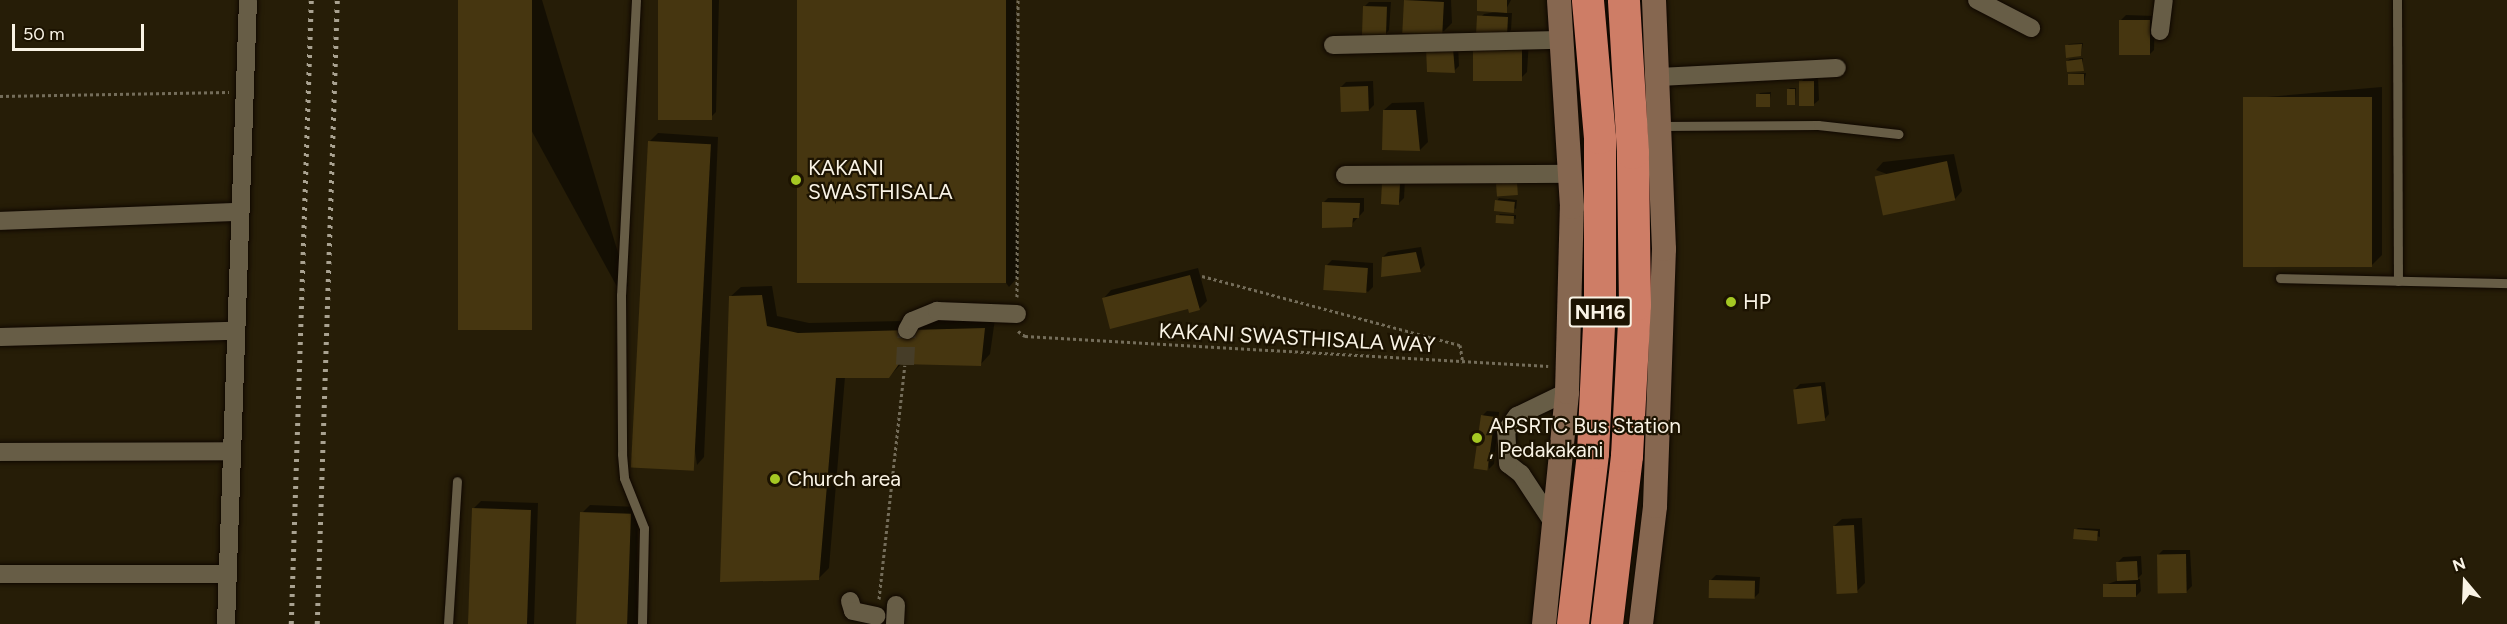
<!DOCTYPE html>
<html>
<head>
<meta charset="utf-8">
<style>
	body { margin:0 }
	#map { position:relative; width:2507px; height:624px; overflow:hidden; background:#261d07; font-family:Figtree,sans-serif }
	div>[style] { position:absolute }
	.shadow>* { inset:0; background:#0007 }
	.building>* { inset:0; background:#463610; transform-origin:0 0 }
	.street-tunnel>* { height:18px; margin-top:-9px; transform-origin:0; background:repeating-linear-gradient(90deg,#463d28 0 18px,transparent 0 27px) }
	.path>* { height:3px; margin-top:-1.5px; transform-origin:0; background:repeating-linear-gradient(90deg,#746d5a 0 3px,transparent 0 6px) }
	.roads { filter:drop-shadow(0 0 2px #0f0700) drop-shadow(0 0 2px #0f0700) }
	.lane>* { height:9px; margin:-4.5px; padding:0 4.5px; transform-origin:4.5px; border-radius:4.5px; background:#675d46 }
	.street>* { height:18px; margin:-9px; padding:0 9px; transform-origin:9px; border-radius:9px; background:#675d46 }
	.secondary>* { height:24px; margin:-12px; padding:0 12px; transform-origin:12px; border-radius:12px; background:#866750 }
	.highway>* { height:32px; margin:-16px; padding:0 16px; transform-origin:16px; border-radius:16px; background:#ce7d66 }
	.rail>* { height:4.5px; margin-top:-2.25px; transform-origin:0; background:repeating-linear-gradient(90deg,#a9a291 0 3px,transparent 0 9px) }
	.dots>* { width:16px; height:16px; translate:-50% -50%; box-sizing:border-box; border:3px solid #1c1301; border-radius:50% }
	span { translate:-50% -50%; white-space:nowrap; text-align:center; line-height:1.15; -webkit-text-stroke:4.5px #1c1301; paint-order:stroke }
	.shield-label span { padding:2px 4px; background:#1c1301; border:2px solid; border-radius:4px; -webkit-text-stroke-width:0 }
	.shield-label { font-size:20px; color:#f9f3e5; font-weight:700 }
	.poi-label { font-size:21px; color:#f9f3e5 }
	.left { translate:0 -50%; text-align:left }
	.street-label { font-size:21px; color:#f9f3e5 }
	.north { position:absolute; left:2435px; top:552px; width:60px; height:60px; -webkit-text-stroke:4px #1c1301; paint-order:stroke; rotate:341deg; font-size:16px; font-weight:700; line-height:24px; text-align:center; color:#f9f3e5 }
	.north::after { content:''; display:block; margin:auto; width:21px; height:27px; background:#f9f3e5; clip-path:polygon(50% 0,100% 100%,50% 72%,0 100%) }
	.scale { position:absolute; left:12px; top:24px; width:132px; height:27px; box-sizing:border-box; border:3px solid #f9f3e5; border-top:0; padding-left:8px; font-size:18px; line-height:21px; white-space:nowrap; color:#f9f3e5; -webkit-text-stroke:4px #1c1301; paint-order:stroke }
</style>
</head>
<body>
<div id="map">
	<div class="shadow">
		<i style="clip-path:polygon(460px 0,542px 0,628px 286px,621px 294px)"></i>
		<i style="clip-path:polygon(660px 0,719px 0,716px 112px,708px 120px)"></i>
		<i style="clip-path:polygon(798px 0,1016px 0,1019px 276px,1009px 287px)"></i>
		<i style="clip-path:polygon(1405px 0,1451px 0,1452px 23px,1444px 31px,1405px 32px)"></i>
		<i style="clip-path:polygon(1478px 0,1511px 0,1504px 13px,1512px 13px,1511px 30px,1506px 36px,1479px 19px,1484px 14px,1502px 11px)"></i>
		<i style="clip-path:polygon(1369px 2px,1391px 2px,1389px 30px,1384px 36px,1364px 7px)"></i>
		<i style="clip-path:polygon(2126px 15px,2155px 16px,2154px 50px,2149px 55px,2121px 20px)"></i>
		<i style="clip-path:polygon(1529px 40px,1527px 72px,1519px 80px,1475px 79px)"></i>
		<i style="clip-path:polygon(2083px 43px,2081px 55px,2066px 46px,2069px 44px)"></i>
		<i style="clip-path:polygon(1458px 44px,1459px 66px,1454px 71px,1428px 70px)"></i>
		<i style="clip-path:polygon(2083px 58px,2083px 69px,2067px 61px,2070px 59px)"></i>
		<i style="clip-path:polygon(2086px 73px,2084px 83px,2069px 76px,2071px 74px)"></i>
		<i style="clip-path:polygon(1806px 77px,1818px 77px,1819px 100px,1813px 105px,1801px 82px)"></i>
		<i style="clip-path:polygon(1373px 81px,1374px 105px,1369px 110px,1341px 87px,1346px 82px)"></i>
		<i style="clip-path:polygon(2382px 87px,2382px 255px,2372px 265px,2245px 109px,2255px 98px)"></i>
		<i style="clip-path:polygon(1790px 88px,1796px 88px,1795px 103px,1788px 90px)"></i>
		<i style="clip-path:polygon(1771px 92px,1769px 105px,1758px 95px,1760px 93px)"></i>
		<i style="clip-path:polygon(1424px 102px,1428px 142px,1420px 150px,1384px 110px,1392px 103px)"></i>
		<i style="clip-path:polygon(658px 133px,718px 137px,704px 457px,697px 465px,650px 141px)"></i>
		<i style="clip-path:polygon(1954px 154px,1962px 191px,1955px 199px,1876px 170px,1883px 162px)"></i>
		<i style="clip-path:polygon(1405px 179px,1404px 198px,1399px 203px,1384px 184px)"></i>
		<i style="clip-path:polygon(1328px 198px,1364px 198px,1364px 211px,1351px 225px,1323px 203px)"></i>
		<i style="clip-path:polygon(1499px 198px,1517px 200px,1516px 209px,1497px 201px)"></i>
		<i style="clip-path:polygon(1500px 214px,1516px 215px,1516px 219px,1498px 216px)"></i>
		<i style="clip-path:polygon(1421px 247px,1425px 265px,1420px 270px,1383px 257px,1388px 252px)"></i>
		<i style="clip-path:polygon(1332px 260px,1373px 263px,1373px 287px,1368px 292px,1327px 265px)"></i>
		<i style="clip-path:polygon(1198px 268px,1207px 301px,1199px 309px,1104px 298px,1111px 290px)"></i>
		<i style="clip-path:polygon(772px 286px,777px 316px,809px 323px,995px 319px,990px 354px,980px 365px,902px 363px,889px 377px,845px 377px,829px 568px,818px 579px,730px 297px,741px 287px)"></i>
		<i style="clip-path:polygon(1825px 382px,1829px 414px,1824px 420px,1795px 389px,1800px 384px)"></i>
		<i style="clip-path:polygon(1487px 411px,1499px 412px,1494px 464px,1489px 469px,1482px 416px)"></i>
		<i style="clip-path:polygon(481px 501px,538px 503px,534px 624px,468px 624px,473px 509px)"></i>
		<i style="clip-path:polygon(590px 505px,638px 507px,637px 624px,578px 624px,582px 513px)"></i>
		<i style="clip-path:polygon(1862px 518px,1865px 583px,1857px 591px,1834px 526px,1842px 519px)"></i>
		<i style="clip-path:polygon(2078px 528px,2100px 529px,2100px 537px,2075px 530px)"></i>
		<i style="clip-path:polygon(2163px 550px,2190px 550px,2192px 586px,2186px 592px,2158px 555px)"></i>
		<i style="clip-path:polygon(2141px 556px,2142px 574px,2137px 579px,2140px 579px,2141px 591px,2136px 596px,2105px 585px,2119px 580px,2118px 562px,2123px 557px)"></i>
		<i style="clip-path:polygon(1716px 575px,1760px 577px,1759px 593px,1754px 598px,1711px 580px)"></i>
	</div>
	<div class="building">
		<i style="left:458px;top:0;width:74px;height:330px"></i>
		<i style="left:658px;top:0;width:54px;height:120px"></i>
		<i style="left:797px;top:0;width:209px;height:283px"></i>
		<i style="left:1404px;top:0;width:40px;height:33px;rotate:3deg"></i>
		<i style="clip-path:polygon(1477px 0,1507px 0,1507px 13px,1477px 11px)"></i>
		<i style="left:1363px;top:6px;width:24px;height:30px;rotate:2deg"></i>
		<i style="left:1508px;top:17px;width:20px;height:31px;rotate:93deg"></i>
		<i style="left:2119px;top:20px;width:31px;height:35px"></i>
		<i style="clip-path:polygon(2082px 44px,2081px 56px,2066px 58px,2065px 45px)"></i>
		<i style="clip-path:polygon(1426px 47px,1453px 48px,1455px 73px,1427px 72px)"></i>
		<i style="left:1473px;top:47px;width:49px;height:34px"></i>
		<i style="clip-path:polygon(2082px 59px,2084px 71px,2067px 72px,2066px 61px)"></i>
		<i style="left:2084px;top:74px;width:11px;height:16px;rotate:90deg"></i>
		<i style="left:1814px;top:81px;width:25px;height:15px;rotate:90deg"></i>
		<i style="left:1368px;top:86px;width:25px;height:28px;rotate:88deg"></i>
		<i style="left:1787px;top:89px;width:8px;height:16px"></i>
		<i style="left:1756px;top:94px;width:14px;height:13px"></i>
		<i style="left:2372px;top:97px;width:170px;height:129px;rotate:90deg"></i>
		<i style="clip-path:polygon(1383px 110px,1416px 110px,1420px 151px,1382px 150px)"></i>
		<i style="left:648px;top:141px;width:63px;height:327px;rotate:3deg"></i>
		<i style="left:1947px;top:161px;width:40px;height:74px;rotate:78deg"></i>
		<i style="left:1517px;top:182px;width:13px;height:21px;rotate:86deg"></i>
		<i style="left:1382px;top:183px;width:18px;height:21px;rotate:3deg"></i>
		<i style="left:1495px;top:200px;width:20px;height:11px;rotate:6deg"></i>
		<i style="clip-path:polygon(1322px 202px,1360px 203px,1359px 218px,1353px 218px,1352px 227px,1322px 228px)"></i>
		<i style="left:1496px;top:215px;width:18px;height:8px;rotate:3deg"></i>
		<i style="clip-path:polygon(1416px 252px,1421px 272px,1381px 277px,1382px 257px)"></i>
		<i style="left:1325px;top:265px;width:43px;height:25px;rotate:4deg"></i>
		<i style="clip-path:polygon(1190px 275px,1200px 310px,1189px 313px,1188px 309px,1110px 329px,1102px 298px)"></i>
		<i style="clip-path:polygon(762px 295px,767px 326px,798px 333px,985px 328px,981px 366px,899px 364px,889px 378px,836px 378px,819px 580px,720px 582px,729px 296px)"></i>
		<i style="left:1821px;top:386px;width:35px;height:28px;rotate:83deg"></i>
		<i style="left:1481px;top:415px;width:14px;height:54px;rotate:8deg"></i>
		<i style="left:472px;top:508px;width:59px;height:116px;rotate:2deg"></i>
		<i style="left:580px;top:512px;width:51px;height:112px;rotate:2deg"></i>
		<i style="left:1854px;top:525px;width:68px;height:21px;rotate:87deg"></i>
		<i style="left:2074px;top:529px;width:24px;height:10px;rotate:5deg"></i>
		<i style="left:2186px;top:554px;width:39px;height:29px;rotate:89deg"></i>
		<i style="left:2137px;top:561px;width:19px;height:21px;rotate:87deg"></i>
		<i style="left:1709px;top:580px;width:46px;height:18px;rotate:1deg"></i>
		<i style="left:2103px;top:584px;width:33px;height:13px"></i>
	</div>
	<div class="street-tunnel">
		<i style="left:905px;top:365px;width:35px;rotate:-87deg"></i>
	</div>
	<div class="path">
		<i style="left:0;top:96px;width:229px;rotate:-1deg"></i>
		<i style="left:1202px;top:276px;width:267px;rotate:15deg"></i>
		<i style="left:1460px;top:345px;width:18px;rotate:81deg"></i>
		<i style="left:1017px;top:297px;width:297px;rotate:-89.8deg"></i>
		<i style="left:1018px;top:331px;width:9px;rotate:36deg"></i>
		<i style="left:1025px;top:336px;width:524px;rotate:3.28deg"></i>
		<i style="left:879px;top:599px;width:235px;rotate:-83.7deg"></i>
	</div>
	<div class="roads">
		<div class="lane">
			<i style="left:636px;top:0;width:295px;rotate:92.9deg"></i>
			<i style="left:621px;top:295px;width:159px;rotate:89.6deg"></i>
			<i style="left:622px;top:454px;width:24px;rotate:85deg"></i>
			<i style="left:624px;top:478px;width:54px;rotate:68.2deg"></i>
			<i style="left:644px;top:528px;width:96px;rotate:91.2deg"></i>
			<i style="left:2397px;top:0;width:281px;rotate:89.8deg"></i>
			<i style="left:1661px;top:126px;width:157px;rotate:-0.4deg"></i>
			<i style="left:1818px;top:125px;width:81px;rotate:6.4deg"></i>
			<i style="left:2280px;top:278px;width:227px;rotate:1.3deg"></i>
			<i style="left:448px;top:624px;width:143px;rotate:-86.4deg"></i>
		</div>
		<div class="street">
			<i style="left:1977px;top:0;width:61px;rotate:27.4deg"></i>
			<i style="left:2160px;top:31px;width:31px;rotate:-83deg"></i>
			<i style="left:1333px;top:45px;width:228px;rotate:-1.3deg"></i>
			<i style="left:1658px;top:77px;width:179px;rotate:-2.9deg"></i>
			<i style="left:1345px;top:175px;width:225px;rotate:-0.3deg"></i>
			<i style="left:0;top:221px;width:238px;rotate:-2.2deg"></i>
			<i style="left:907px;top:330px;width:10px;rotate:-61deg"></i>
			<i style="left:912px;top:321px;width:27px;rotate:-22deg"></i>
			<i style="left:937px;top:311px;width:80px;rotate:2.1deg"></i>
			<i style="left:0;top:337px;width:235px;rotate:-1.5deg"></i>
			<i style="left:0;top:452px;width:231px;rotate:-0.2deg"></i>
			<i style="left:1556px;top:527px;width:64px;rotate:-123.4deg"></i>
			<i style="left:1521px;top:474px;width:16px;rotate:-142deg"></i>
			<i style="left:1508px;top:464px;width:33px;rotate:-93deg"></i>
			<i style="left:1506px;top:431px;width:19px;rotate:-54deg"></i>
			<i style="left:1517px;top:416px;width:55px;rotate:-25.6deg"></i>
			<i style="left:0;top:574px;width:227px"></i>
			<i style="left:850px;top:601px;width:10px;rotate:73deg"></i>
			<i style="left:853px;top:611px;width:24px;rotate:12deg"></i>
			<i style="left:226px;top:624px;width:624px;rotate:-87.98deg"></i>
			<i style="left:895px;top:624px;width:19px;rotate:-87deg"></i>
		</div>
		<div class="secondary">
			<i style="left:1544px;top:624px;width:233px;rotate:-84.3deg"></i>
			<i style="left:1567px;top:392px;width:185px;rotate:-88.5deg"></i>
			<i style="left:1572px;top:207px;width:207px;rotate:-93.6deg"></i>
			<i style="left:1641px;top:624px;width:119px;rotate:-83.2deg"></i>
			<i style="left:1655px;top:506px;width:257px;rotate:-88deg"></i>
			<i style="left:1664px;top:249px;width:249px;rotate:-92.3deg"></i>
		</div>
		<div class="highway">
			<i style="left:1573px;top:624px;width:172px;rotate:-83.3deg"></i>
			<i style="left:1593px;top:453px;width:150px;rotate:-87.3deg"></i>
			<i style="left:1600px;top:303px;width:165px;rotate:-90deg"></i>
			<i style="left:1600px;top:138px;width:139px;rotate:-95deg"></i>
			<i style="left:1607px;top:624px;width:169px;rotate:-83.2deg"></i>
			<i style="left:1627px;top:456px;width:151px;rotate:-87deg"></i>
			<i style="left:1635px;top:305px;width:152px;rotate:-90.8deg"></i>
			<i style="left:1633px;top:153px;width:153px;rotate:-93.4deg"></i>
		</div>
	</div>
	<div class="rail">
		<i style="left:291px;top:624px;width:624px;rotate:-88.16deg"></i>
		<i style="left:317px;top:624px;width:624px;rotate:-88.16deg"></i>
	</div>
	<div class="dots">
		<i style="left:796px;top:180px;background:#a5c823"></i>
		<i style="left:1731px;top:302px;background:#a5c823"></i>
		<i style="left:1477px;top:438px;background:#a5c823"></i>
		<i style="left:775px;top:479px;background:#a5c823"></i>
	</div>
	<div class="shield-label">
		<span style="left:1600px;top:312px">NH16</span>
	</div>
	<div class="poi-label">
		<span class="left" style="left:808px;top:180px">KAKANI<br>SWASTHISALA</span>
		<span class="left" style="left:1743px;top:302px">HP</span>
		<span class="left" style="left:1489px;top:438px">APSRTC Bus Station<br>, Pedakakani</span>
		<span class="left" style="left:787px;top:479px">Church area</span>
	</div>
	<div class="street-label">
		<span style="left:1297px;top:338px;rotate:3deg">KAKANI SWASTHISALA WAY</span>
	</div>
	<div class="north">N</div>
	<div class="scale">50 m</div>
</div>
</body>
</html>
